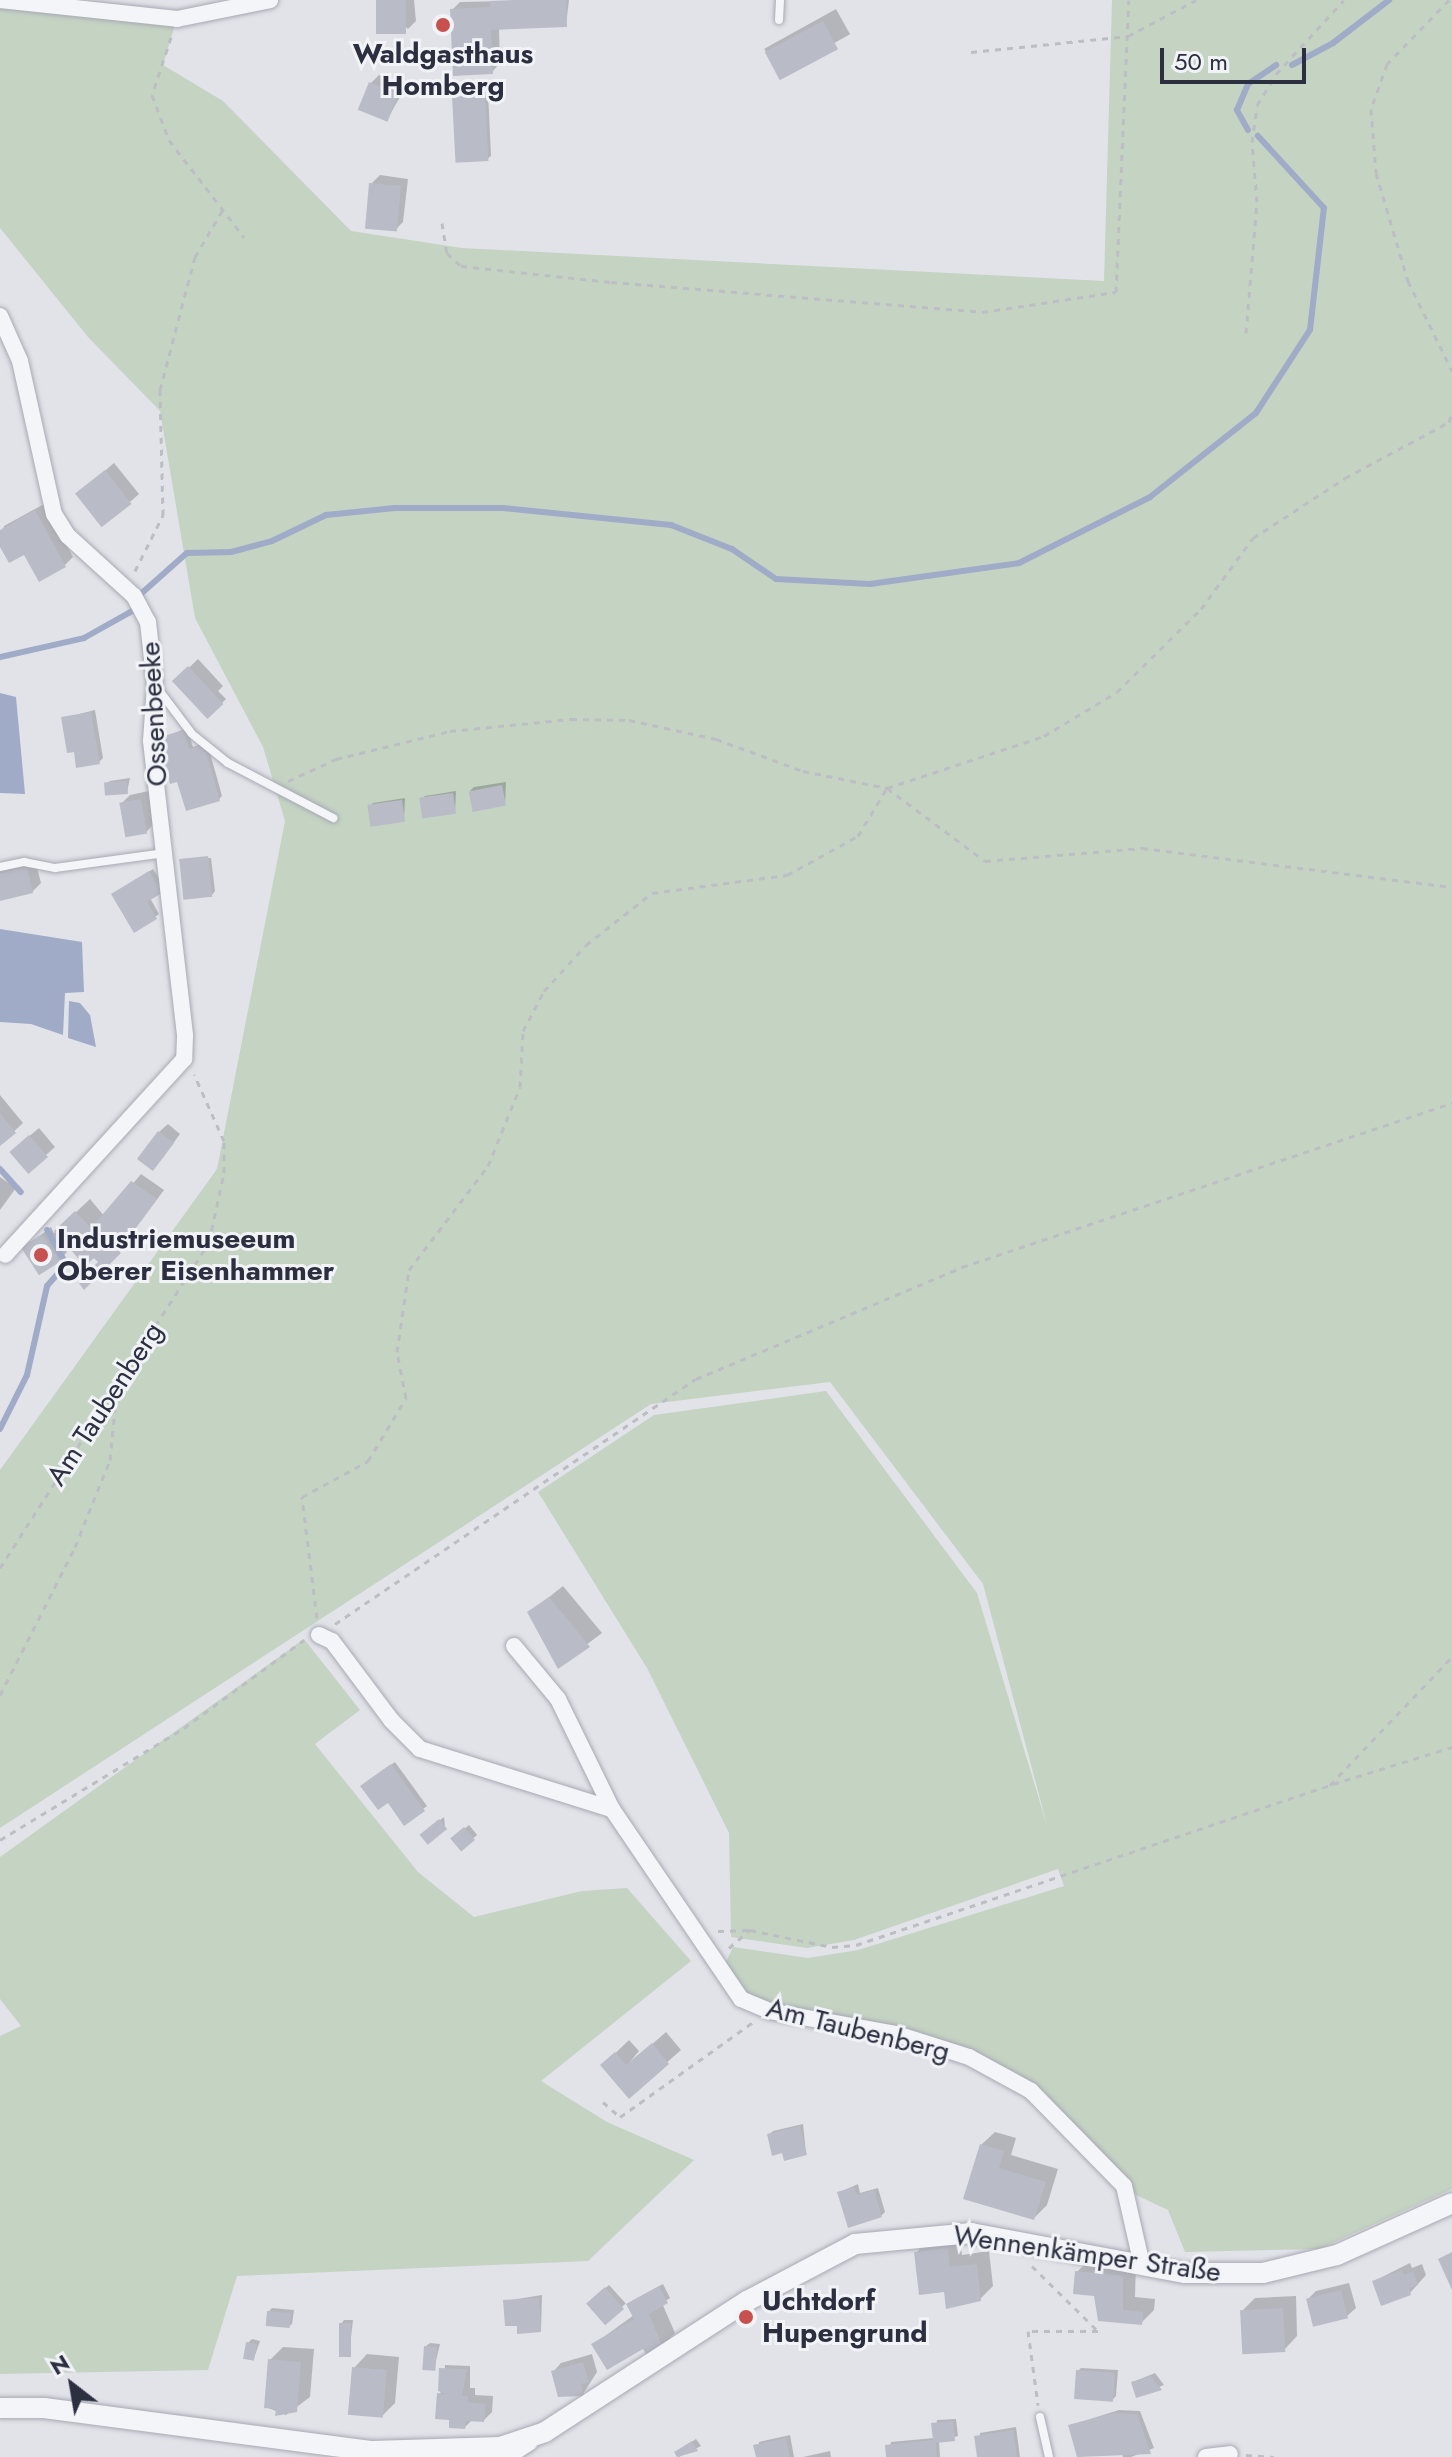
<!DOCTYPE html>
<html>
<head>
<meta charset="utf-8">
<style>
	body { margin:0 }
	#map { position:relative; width:1452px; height:2457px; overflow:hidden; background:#e2e3e9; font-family:Jost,sans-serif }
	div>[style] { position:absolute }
	.green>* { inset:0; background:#c5d3c3 }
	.water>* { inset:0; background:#9fabc7 }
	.shadow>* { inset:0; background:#0003; transform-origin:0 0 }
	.stream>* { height:6px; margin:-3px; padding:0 3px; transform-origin:3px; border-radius:3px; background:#9fabc7 }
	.building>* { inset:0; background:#b9bcc6; transform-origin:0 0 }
	.path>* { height:3px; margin-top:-1.5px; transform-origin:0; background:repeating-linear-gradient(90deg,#bcbec4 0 6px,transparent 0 12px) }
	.roads { filter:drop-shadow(0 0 2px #a7a9b3) drop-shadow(0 0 2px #a7a9b3) }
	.service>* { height:8px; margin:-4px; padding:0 4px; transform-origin:4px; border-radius:4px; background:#f4f5f8 }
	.minor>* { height:16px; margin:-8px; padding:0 8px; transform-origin:8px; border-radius:8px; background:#f4f5f8 }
	.tertiary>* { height:20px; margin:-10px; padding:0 10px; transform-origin:10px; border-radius:10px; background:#f4f5f8 }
	.dots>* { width:22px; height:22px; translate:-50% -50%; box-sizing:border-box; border:4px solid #f1f3f7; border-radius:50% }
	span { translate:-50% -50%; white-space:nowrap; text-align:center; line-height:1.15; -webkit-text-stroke:6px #f1f3f7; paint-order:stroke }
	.poi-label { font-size:28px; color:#2b2f40; font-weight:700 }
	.left { translate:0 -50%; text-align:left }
	.street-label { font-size:28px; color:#2b2f40 }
	.north { position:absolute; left:32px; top:2345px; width:80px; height:80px; -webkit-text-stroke:6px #f1f3f7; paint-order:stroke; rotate:329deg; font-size:22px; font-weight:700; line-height:32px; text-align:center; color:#2b2f40 }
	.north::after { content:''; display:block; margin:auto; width:28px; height:36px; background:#2b2f40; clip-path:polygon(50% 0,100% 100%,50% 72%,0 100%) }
	.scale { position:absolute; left:1160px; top:48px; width:146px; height:36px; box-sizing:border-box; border:4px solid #2b2f40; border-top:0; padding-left:10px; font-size:24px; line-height:28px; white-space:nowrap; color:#2b2f40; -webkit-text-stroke:6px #f1f3f7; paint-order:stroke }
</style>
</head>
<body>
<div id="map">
	<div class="green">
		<i style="clip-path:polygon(1112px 0,1452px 0,1452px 2189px,1319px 2249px,1185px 2252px,1168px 2210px,1134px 2194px,1089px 2138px,1033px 2087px,1003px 2069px,744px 1995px,723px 1968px,733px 1947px,808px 1958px,858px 1950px,1064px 1886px,1058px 1869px,854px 1940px,807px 1948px,731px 1937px,729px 1833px,647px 1668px,538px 1492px,654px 1415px,826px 1391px,977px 1593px,1048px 1829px,983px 1584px,830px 1382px,651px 1404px,0 1828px,0 1470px,217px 1169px,285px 821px,263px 747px,195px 618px,160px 411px,88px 337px,0 228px,0 5px,175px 25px,163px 65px,223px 101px,351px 231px,462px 248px,1104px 281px)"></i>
		<i style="clip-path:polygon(304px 1639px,360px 1710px,315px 1744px,418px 1872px,474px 1917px,582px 1891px,627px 1888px,691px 1961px,541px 2081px,607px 2122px,694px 2160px,588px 2261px,237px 2276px,208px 2370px,0 2374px,0 2036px,21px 2026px,0 1999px,0 1857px)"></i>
	</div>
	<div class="water">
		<i style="clip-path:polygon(0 693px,16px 697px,25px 794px,0 793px)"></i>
		<i style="clip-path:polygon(0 929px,82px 942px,84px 992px,65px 993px,63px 1035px,31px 1024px,0 1022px)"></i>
		<i style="clip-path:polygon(69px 1001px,80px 1003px,90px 1015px,96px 1047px,68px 1038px)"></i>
	</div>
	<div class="shadow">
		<i style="clip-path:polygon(378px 0,414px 0,416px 21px,408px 29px)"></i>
		<i style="clip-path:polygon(569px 0,566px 25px,499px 28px,500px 63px,492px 72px,452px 10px,460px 2px)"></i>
		<i style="left:836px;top:9px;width:29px;height:82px;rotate:61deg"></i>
		<i style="clip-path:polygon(379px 75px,406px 86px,387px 120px,371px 83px)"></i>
		<i style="clip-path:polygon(488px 92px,491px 156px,487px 159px,454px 98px)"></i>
		<i style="clip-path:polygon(380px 175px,408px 179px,403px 222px,394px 231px,371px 184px)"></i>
		<i style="clip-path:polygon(114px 463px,139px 494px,104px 525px,87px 486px)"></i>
		<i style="clip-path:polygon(44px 504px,73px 557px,65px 565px,0 543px,4px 526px)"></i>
		<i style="clip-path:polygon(198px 659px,223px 686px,218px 691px,226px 699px,208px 717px,175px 681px)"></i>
		<i style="clip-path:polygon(95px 710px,103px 758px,99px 762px,63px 718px)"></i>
		<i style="clip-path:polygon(187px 728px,193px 747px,207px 742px,222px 796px,219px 799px,179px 780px,159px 739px)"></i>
		<i style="clip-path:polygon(130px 778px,127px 792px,106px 784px,110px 781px)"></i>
		<i style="clip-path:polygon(506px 782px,505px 804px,470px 791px,474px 787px)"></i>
		<i style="clip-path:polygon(149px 791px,155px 823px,146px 832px,121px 804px,130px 795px)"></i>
		<i style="clip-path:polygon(456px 791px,455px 812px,421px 799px,425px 796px)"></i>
		<i style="clip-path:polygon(405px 798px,404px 820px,370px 806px,373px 803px)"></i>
		<i style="clip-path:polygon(211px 858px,215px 891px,212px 895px,181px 860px)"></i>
		<i style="clip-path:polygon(35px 860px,41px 883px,32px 892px,0 899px,0 868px)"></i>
		<i style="clip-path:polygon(153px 869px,165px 888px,150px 898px,159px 914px,155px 917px,113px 894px)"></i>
		<i style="clip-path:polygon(0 1095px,23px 1123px,0 1144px)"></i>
		<i style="clip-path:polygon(168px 1124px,180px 1134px,161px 1160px,159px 1132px)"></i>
		<i style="clip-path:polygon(39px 1128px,55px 1147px,28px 1171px,20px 1144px)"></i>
		<i style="clip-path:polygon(141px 1174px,164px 1190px,141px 1221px,125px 1231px,132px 1238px,84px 1287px,100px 1262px,57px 1232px,67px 1252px,59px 1261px,24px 1248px,51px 1227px,54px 1233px,90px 1199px,105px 1217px)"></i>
		<i style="clip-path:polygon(0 1177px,16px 1188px,0 1210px)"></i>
		<i style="clip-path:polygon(563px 1586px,602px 1633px,558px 1666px,529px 1613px)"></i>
		<i style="clip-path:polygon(395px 1762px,427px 1806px,423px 1809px,388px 1800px,366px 1782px)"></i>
		<i style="clip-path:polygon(444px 1817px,445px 1827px,426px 1831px)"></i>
		<i style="left:469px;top:1825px;width:13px;height:21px;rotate:51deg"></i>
		<i style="clip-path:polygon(666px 2032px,681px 2050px,629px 2096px,603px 2065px,629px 2040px,639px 2051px,624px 2069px)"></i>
		<i style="clip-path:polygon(803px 2124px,806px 2153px,769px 2135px,773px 2131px)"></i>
		<i style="clip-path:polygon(995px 2132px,1016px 2138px,1011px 2155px,1058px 2169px,1047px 2205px,1034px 2218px,981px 2145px)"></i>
		<i style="clip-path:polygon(858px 2184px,860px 2193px,878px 2188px,885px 2212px,881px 2216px,840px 2192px)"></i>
		<i style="clip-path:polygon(960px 2236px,962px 2255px,989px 2251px,993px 2286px,980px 2299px,946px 2290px,916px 2253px,929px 2239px)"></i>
		<i style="clip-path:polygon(1091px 2258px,1136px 2263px,1135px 2297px,1155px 2299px,1154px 2310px,1141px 2323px,1095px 2294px,1077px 2272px)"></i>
		<i style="clip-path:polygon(1410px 2263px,1412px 2268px,1422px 2264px,1426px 2275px,1410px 2293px,1374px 2281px)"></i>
		<i style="clip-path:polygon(1349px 2283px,1356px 2308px,1347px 2316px,1308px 2299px,1316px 2291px)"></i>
		<i style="clip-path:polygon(663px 2284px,670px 2298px,662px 2303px,675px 2333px,662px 2346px,594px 2344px,634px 2315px,628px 2304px,632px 2301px)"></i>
		<i style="left:609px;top:2285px;width:25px;height:27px;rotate:48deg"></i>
		<i style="clip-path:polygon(542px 2295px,541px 2330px,519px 2324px,505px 2301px)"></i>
		<i style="clip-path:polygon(1296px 2296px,1297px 2336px,1284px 2350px,1242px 2311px,1255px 2298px)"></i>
		<i style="clip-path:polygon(272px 2308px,294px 2310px,292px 2324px,288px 2327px,269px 2311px)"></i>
		<i style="clip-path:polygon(344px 2320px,353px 2320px,349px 2355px,341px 2324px)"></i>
		<i style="clip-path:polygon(252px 2339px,260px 2341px,254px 2358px,248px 2343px)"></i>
		<i style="clip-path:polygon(430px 2343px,440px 2344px,434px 2369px,426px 2346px)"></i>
		<i style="clip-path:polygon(283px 2347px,314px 2349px,310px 2397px,286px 2415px,266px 2407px,270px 2360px)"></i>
		<i style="clip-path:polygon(367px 2354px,399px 2357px,395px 2403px,382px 2416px,354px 2368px)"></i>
		<i style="clip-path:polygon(592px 2354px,597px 2372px,583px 2394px,553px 2372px,561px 2363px)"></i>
		<i style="clip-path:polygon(445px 2365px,470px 2366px,470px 2388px,475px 2388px,475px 2395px,493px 2396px,492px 2412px,484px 2420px,473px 2419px,465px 2427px,451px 2418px,439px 2394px,444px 2389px)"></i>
		<i style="clip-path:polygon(1081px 2368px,1118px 2370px,1116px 2396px,1113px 2399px,1078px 2371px)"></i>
		<i style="clip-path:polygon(1155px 2373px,1164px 2385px,1137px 2396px,1133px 2382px)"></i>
		<i style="clip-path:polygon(1119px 2410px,1140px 2411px,1154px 2448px,1131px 2457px,1123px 2457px,1121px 2450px,1079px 2457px,1071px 2425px)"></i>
		<i style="clip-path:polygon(956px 2419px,958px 2436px,939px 2441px,940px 2457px,888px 2457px,891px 2442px,934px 2438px,937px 2420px)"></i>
		<i style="clip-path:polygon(1016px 2427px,1020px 2457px,979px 2457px,980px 2433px)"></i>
		<i style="clip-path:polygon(790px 2435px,794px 2457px,758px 2457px,759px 2442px)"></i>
		<i style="clip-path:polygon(696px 2439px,701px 2446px,679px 2457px,676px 2452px)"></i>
		<i style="clip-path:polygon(830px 2451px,831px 2457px,803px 2457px)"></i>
	</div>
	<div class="stream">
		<i style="left:1292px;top:65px;width:47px;rotate:-28.2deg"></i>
		<i style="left:1333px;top:43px;width:71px;rotate:-37.5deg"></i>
		<i style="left:1248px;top:130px;width:23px;rotate:-119deg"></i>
		<i style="left:1237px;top:110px;width:28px;rotate:-67deg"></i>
		<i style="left:1248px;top:84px;width:34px;rotate:-34deg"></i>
		<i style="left:143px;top:592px;width:59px;rotate:-41.6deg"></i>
		<i style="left:187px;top:553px;width:44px;rotate:-1.3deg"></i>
		<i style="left:231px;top:552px;width:42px;rotate:-15deg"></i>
		<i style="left:272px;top:541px;width:60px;rotate:-25.7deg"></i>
		<i style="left:326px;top:515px;width:69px;rotate:-5.8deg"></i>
		<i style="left:395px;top:508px;width:108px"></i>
		<i style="left:503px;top:508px;width:169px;rotate:5.8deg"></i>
		<i style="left:671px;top:525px;width:66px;rotate:21.5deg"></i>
		<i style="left:732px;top:549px;width:53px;rotate:34.3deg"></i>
		<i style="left:776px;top:579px;width:94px;rotate:3deg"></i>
		<i style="left:870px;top:584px;width:150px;rotate:-8deg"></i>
		<i style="left:1019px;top:563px;width:147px;rotate:-26.7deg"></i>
		<i style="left:1150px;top:497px;width:135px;rotate:-38.4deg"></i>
		<i style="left:1256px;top:413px;width:99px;rotate:-57deg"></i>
		<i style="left:1310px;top:330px;width:123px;rotate:-83.5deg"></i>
		<i style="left:1324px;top:208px;width:98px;rotate:-132.5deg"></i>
		<i style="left:0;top:657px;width:86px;rotate:-12.7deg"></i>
		<i style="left:84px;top:638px;width:57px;rotate:-29.2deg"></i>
		<i style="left:0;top:1169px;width:31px;rotate:48deg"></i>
		<i style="left:0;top:1429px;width:60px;rotate:-63.4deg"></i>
		<i style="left:27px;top:1375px;width:91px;rotate:-77.3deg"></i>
		<i style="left:47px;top:1286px;width:29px;rotate:-49deg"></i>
		<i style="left:66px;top:1264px;width:39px;rotate:-119deg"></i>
	</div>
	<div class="building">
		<i style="left:376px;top:0;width:30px;height:34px"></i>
		<i style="clip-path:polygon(513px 0,566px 0,567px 27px,491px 30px,493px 74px,453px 76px,450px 9px,490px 7px,490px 1px)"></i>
		<i style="left:823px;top:21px;width:32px;height:66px;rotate:62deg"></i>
		<i style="left:369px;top:82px;width:32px;height:30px;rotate:22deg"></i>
		<i style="left:485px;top:95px;width:66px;height:33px;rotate:87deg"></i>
		<i style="left:369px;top:183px;width:32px;height:46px;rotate:5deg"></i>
		<i style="left:105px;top:470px;width:43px;height:38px;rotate:52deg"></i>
		<i style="clip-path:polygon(35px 510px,66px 567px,39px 582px,24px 555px,9px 563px,0 547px,0 530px)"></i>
		<i style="left:188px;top:666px;width:52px;height:22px;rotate:47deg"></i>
		<i style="clip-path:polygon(91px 712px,100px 764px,76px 768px,74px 752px,67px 753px,61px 717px)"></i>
		<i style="clip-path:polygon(184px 730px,189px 749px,204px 745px,220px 801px,186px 811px,177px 782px,170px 784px,157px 738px)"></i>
		<i style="left:127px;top:781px;width:13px;height:23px;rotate:86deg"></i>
		<i style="left:502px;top:785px;width:21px;height:34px;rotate:79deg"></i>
		<i style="left:453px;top:793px;width:21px;height:34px;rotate:82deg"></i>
		<i style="left:141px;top:799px;width:35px;height:22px;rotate:80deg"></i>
		<i style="left:402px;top:800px;width:22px;height:35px;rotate:82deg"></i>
		<i style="left:208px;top:856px;width:41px;height:29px;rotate:84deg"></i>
		<i style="clip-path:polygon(27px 867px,33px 893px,0 901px,0 873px)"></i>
		<i style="clip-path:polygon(149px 871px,162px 893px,147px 902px,157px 919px,134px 933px,111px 894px)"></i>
		<i style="clip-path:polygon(0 1113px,16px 1133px,0 1146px)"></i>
		<i style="left:158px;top:1131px;width:20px;height:35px;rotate:37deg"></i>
		<i style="left:29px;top:1135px;width:29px;height:26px;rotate:49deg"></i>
		<i style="clip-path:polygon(131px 1181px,157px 1199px,133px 1232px,114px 1246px,121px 1253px,84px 1290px,78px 1282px,98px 1262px,94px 1258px,85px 1266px,54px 1231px,75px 1211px,91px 1228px)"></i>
		<i style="left:42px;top:1234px;width:33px;height:25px;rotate:57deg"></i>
		<i style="clip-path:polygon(549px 1597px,590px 1647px,558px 1669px,527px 1612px)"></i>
		<i style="clip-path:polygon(391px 1764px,425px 1811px,404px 1826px,388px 1803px,378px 1810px,360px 1786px)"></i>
		<i style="left:439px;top:1819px;width:13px;height:25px;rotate:51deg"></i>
		<i style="left:464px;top:1827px;width:17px;height:18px;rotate:50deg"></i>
		<i style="clip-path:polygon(652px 2043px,669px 2064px,629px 2099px,600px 2065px,615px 2052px,626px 2065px)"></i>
		<i style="clip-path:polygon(800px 2126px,807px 2155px,784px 2161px,782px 2153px,772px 2156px,767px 2134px)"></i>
		<i style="clip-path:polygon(980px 2144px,1004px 2151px,999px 2168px,1046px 2182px,1034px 2220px,963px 2199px)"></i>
		<i style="clip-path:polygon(854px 2187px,857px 2195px,874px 2190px,882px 2217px,848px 2228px,837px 2192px)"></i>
		<i style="clip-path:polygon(948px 2248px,950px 2267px,977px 2264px,981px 2301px,946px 2309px,944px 2292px,919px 2295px,914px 2252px)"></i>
		<i style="clip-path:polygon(1452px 2252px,1452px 2290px,1438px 2259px)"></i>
		<i style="clip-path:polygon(1402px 2270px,1404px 2275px,1413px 2271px,1418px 2285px,1409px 2288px,1411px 2295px,1381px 2306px,1372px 2281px)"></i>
		<i style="clip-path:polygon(1075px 2271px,1123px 2276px,1123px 2310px,1143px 2312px,1142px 2325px,1098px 2321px,1094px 2296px,1073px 2294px)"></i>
		<i style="clip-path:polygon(659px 2286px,668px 2303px,649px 2314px,663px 2348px,648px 2357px,643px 2349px,607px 2370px,591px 2344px,634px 2319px,626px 2304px)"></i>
		<i style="left:605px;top:2287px;width:29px;height:25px;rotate:49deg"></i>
		<i style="left:1341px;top:2290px;width:29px;height:36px;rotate:76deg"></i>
		<i style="clip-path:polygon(539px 2298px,541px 2332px,517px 2334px,517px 2326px,505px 2326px,503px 2300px)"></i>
		<i style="left:1283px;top:2308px;width:44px;height:43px;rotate:87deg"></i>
		<i style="left:267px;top:2311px;width:24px;height:15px;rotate:5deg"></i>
		<i style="left:339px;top:2323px;width:12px;height:34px"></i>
		<i style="left:246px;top:2342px;width:11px;height:17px;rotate:10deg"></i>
		<i style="left:424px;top:2346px;width:13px;height:24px;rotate:4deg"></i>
		<i style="clip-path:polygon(268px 2359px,301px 2362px,297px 2412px,275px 2416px,276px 2409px,264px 2408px)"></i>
		<i style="clip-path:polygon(583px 2362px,589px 2382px,581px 2384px,584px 2396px,558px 2397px,551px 2371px)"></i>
		<i style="left:352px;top:2367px;width:35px;height:48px;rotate:5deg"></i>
		<i style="clip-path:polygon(439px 2368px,467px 2369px,462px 2396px,468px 2396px,468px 2402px,486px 2404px,484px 2422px,466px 2421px,465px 2429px,449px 2428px,449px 2420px,435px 2419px,437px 2393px,447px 2394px,438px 2391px)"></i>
		<i style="left:1076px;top:2370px;width:39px;height:29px;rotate:4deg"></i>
		<i style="clip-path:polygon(1151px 2376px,1162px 2390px,1136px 2398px,1131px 2382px)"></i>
		<i style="clip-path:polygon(1114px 2413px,1137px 2414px,1151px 2454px,1077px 2457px,1068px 2425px)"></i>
		<i style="clip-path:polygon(953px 2421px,955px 2441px,936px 2443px,937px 2457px,886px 2457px,885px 2445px,933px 2440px,931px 2423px)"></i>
		<i style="clip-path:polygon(1013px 2430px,1017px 2457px,977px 2457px,974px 2436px)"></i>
		<i style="clip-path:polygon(786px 2438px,790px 2457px,756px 2457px,753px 2445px)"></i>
		<i style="clip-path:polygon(692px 2441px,698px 2451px,677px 2457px,674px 2452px)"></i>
	</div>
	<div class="path">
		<i style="left:1449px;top:0;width:89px;rotate:134.1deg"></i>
		<i style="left:1387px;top:64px;width:48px;rotate:109.6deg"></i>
		<i style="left:1371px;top:109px;width:64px;rotate:85.5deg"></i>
		<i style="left:1376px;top:173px;width:113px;rotate:73.5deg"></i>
		<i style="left:1408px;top:281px;width:100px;rotate:63.9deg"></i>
		<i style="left:171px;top:37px;width:61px;rotate:108.1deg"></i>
		<i style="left:152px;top:95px;width:48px;rotate:69.3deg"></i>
		<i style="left:169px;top:140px;width:123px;rotate:52.3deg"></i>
		<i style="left:971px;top:52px;width:158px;rotate:-5.8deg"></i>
		<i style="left:1128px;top:36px;width:77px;rotate:-27.9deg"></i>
		<i style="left:442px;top:223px;width:30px;rotate:81deg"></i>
		<i style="left:447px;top:253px;width:19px;rotate:43deg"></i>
		<i style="left:461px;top:266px;width:151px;rotate:6.1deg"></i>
		<i style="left:611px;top:282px;width:372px;rotate:4.6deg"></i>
		<i style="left:982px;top:312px;width:135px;rotate:-8.5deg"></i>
		<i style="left:1116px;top:292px;width:292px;rotate:-87.5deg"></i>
		<i style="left:1246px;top:333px;width:131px;rotate:-85.2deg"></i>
		<i style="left:1257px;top:202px;width:60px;rotate:-94.8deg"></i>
		<i style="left:1252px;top:142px;width:37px;rotate:-82deg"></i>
		<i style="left:1257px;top:105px;width:36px;rotate:-58deg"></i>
		<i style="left:1276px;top:74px;width:100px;rotate:-47.4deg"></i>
		<i style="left:135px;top:571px;width:63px;rotate:-63.4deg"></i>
		<i style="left:163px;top:515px;width:125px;rotate:-91.4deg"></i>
		<i style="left:160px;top:390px;width:138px;rotate:-75.3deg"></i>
		<i style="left:195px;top:257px;width:56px;rotate:-59.7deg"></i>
		<i style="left:288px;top:781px;width:53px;rotate:-24.6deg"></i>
		<i style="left:336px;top:759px;width:117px;rotate:-13.8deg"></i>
		<i style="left:450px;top:731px;width:122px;rotate:-5.7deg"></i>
		<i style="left:571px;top:719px;width:58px;rotate:1deg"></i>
		<i style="left:629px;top:720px;width:89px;rotate:12.3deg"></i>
		<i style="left:716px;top:739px;width:93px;rotate:20.2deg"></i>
		<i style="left:803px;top:771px;width:86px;rotate:11.4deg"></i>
		<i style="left:887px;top:788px;width:122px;rotate:36.7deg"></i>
		<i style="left:985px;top:861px;width:158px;rotate:-4.7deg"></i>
		<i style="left:1142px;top:848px;width:312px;rotate:7.2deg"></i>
		<i style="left:0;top:1568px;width:387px;rotate:-57.3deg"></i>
		<i style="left:209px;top:1242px;width:71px;rotate:-77.7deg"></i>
		<i style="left:224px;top:1173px;width:32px;rotate:-90deg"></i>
		<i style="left:224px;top:1141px;width:73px;rotate:-114.1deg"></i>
		<i style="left:317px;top:1618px;width:122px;rotate:-97.1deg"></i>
		<i style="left:302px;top:1497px;width:75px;rotate:-28.6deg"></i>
		<i style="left:368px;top:1461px;width:74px;rotate:-58.9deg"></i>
		<i style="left:406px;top:1398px;width:47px;rotate:-101.1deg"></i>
		<i style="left:397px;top:1352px;width:83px;rotate:-81.7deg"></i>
		<i style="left:409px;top:1270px;width:131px;rotate:-52.8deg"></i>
		<i style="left:488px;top:1166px;width:85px;rotate:-67.9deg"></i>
		<i style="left:520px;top:1087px;width:56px;rotate:-86.9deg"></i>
		<i style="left:523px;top:1031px;width:45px;rotate:-62.3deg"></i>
		<i style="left:544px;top:991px;width:62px;rotate:-47.6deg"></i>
		<i style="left:586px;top:945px;width:84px;rotate:-38.2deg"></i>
		<i style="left:652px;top:893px;width:136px;rotate:-7.6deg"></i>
		<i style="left:787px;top:875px;width:81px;rotate:-28.8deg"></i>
		<i style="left:858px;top:836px;width:56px;rotate:-58.9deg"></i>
		<i style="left:887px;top:788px;width:165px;rotate:-18.3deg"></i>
		<i style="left:1044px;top:736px;width:85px;rotate:-31.1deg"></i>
		<i style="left:1117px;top:692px;width:118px;rotate:-44.7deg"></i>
		<i style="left:1201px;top:609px;width:88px;rotate:-53.8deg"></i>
		<i style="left:1253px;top:538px;width:110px;rotate:-33.1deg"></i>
		<i style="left:1345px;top:478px;width:118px;rotate:-28.3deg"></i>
		<i style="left:1449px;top:422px;width:9px;rotate:-72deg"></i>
		<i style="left:335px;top:1624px;width:436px;rotate:-34.2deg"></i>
		<i style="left:696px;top:1379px;width:289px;rotate:-22.8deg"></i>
		<i style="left:962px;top:1267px;width:517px;rotate:-18.51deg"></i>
		<i style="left:0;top:1695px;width:166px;rotate:-63.1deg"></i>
		<i style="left:75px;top:1547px;width:94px;rotate:-68.1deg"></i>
		<i style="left:110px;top:1460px;width:72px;rotate:-84.4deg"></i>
		<i style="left:1333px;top:1784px;width:125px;rotate:-17.3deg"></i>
		<i style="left:0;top:1840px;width:215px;rotate:-31.3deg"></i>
		<i style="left:184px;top:1728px;width:149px;rotate:-36.3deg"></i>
		<i style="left:718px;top:1931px;width:32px;rotate:-2deg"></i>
		<i style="left:729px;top:1948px;width:28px;rotate:-41deg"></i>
		<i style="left:750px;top:1930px;width:84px;rotate:11.7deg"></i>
		<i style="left:832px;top:1947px;width:24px;rotate:-5deg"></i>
		<i style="left:856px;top:1945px;width:500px;rotate:-18.65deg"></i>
		<i style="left:1330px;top:1785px;width:177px;rotate:-46.4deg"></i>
		<i style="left:603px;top:2102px;width:23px;rotate:41deg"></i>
		<i style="left:620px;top:2117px;width:163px;rotate:-35.5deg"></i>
		<i style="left:1032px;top:2266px;width:93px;rotate:44.6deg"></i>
		<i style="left:1098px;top:2331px;width:70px;rotate:180deg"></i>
		<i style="left:1028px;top:2331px;width:75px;rotate:82.3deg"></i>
		<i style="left:1246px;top:2455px;width:28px;rotate:4deg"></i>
	</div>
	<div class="roads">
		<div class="service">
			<i style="left:779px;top:20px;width:20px;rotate:-87deg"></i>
			<i style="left:158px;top:689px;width:56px;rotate:52.9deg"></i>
			<i style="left:192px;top:734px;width:46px;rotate:38.9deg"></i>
			<i style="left:228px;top:763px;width:119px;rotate:27.6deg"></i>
			<i style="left:0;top:867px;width:25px;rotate:-12deg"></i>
			<i style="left:24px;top:862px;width:32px;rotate:11deg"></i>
			<i style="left:55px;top:868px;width:111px;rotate:-7.8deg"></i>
			<i style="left:1040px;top:2417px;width:41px;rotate:77.3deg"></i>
		</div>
		<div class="minor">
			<i style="left:0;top:0;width:178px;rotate:6.1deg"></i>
			<i style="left:177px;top:19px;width:95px;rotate:-11.5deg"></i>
			<i style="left:0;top:316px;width:49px;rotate:66deg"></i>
			<i style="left:20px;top:361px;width:157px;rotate:77.5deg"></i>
			<i style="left:54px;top:514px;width:26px;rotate:58deg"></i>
			<i style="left:68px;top:536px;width:89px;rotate:42.3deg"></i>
			<i style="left:134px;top:596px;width:30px;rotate:62deg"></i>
			<i style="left:148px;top:622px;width:63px;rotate:83.7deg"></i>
			<i style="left:155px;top:685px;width:56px;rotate:94.1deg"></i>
			<i style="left:151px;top:741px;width:297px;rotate:83.4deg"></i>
			<i style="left:185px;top:1036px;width:23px;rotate:92deg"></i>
			<i style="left:184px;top:1059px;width:265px;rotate:132.4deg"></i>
			<i style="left:319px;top:1635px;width:14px;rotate:25deg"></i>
			<i style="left:332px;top:1641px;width:99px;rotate:53.2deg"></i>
			<i style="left:391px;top:1720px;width:41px;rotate:45deg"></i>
			<i style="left:420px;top:1749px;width:201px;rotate:17.4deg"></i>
			<i style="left:514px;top:1646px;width:69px;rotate:50.3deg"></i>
			<i style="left:558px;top:1699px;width:123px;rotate:63.9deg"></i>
			<i style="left:612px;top:1809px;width:230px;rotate:55.8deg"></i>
			<i style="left:741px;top:1999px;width:30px;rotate:23deg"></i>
			<i style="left:769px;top:2011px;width:130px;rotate:10.2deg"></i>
			<i style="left:897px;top:2034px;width:76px;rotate:17.7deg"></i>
			<i style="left:969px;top:2057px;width:71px;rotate:28.7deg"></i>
			<i style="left:1031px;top:2091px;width:133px;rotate:45.6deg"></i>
			<i style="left:1124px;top:2186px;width:81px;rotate:77.2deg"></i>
			<i style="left:507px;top:2457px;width:27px;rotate:-33deg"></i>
			<i style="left:1206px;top:2457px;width:24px;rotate:-7deg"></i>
		</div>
		<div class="tertiary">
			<i style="left:0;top:2408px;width:44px"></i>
			<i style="left:44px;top:2408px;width:331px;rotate:7.5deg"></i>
			<i style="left:372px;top:2451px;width:128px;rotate:-1.8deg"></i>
			<i style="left:500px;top:2447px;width:47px;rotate:-18.4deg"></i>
			<i style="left:545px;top:2432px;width:241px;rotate:-33deg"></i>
			<i style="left:747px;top:2301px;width:122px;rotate:-27.8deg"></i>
			<i style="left:855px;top:2244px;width:117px;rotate:-5.4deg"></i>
			<i style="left:971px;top:2233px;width:218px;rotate:10.6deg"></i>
			<i style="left:1185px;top:2273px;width:78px"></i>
			<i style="left:1263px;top:2273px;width:76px;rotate:-13.7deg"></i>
			<i style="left:1337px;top:2255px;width:126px;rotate:-24.3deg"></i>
		</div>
	</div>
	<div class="dots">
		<i style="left:443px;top:25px;background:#c7514e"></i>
		<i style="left:41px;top:1255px;background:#c7514e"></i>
		<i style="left:746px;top:2317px;background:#c7514e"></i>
	</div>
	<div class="poi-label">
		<span style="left:443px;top:70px">Waldgasthaus<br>Homberg</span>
		<span class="left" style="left:57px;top:1255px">Industriemuseeum<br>Oberer Eisenhammer</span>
		<span class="left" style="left:762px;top:2317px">Uchtdorf<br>Hupengrund</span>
	</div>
	<div class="street-label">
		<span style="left:154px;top:714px;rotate:-93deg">Ossenbeeke</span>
		<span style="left:105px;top:1404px;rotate:-57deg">Am Taubenberg</span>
		<span style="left:858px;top:2030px;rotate:14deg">Am Taubenberg</span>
		<span style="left:1087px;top:2254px;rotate:8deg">Wennenkämper Straße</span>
	</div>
	<div class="north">N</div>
	<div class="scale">50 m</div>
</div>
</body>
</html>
